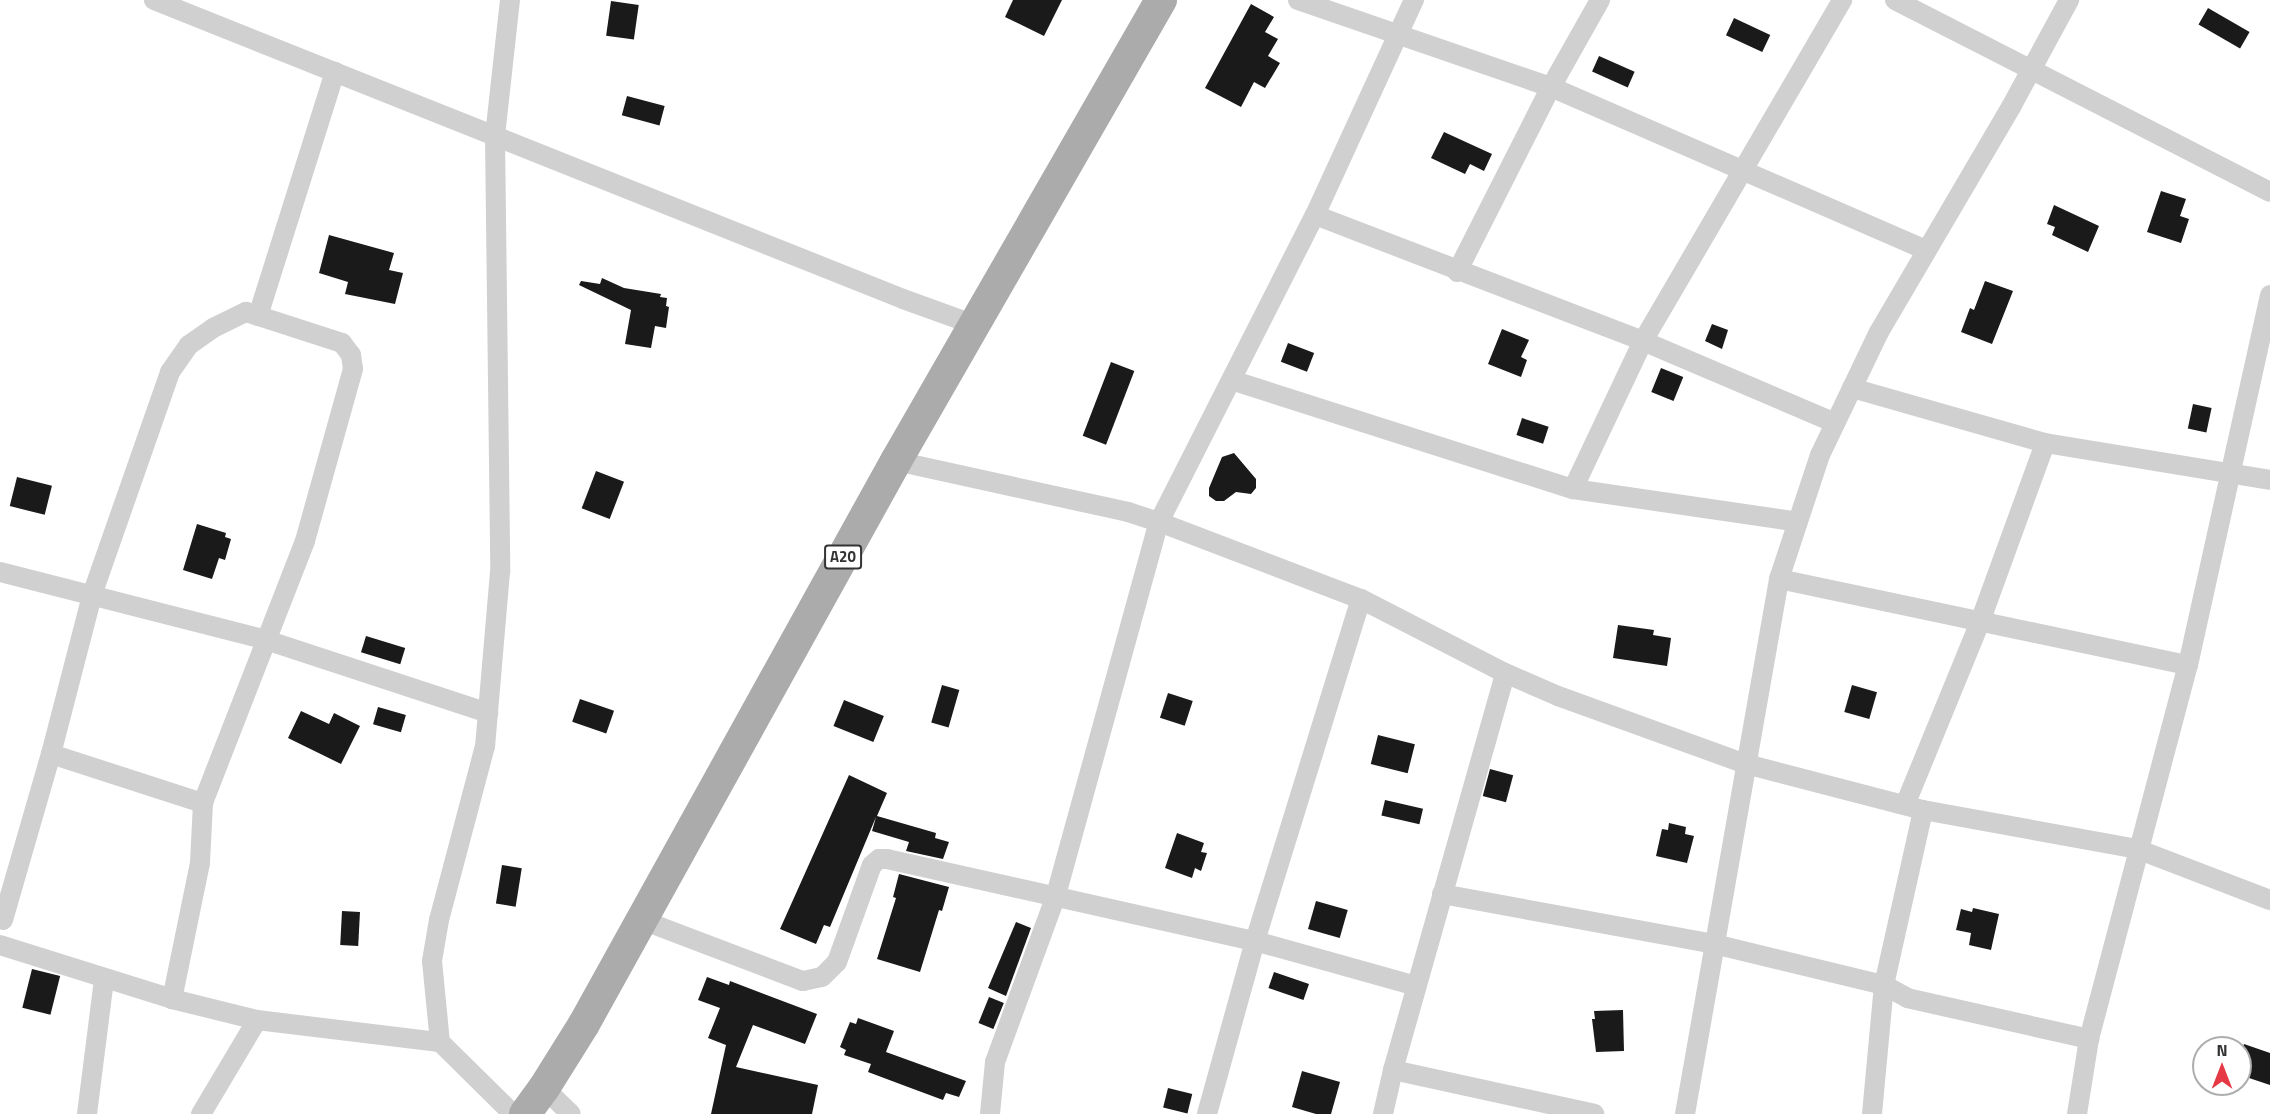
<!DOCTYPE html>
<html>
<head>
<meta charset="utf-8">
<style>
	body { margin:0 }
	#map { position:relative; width:2270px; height:1114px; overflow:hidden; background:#fff; font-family:"Titillium Web",sans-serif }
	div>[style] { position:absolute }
	.building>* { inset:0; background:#1a1a1a; transform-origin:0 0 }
	.street>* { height:20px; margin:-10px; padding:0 10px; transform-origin:10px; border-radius:10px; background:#d0d0d0 }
	.primary>* { height:32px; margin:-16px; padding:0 16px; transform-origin:16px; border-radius:16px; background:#ababab }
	span { translate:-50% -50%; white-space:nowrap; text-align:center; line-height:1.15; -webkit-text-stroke:6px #fff; paint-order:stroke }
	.shield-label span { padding:2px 4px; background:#fff; border:2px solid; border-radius:4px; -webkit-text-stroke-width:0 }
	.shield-label { font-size:15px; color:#333; font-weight:700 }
	.north { position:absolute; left:2192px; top:1036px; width:60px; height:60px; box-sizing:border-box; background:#fff; border:2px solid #adadad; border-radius:50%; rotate:0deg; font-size:16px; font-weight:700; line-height:24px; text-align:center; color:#333 }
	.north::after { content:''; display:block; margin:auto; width:21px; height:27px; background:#e63946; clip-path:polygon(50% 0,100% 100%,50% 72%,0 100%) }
</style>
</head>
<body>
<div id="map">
	<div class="building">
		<i style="clip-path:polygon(1013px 0,1062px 0,1044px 36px,1005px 17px)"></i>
		<i style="left:611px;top:1px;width:28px;height:35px;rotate:8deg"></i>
		<i style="clip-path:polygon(1251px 4px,1274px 17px,1265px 32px,1278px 39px,1268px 56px,1280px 63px,1265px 88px,1254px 82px,1241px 107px,1205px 88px)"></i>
		<i style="left:2208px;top:8px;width:48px;height:19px;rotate:30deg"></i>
		<i style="left:1734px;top:18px;width:40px;height:19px;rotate:25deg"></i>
		<i style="left:1599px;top:56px;width:39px;height:17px;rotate:24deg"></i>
		<i style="left:627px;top:96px;width:39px;height:20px;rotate:15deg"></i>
		<i style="clip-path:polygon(1444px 132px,1492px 154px,1484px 171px,1470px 164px,1465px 174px,1431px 158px)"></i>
		<i style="clip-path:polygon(2161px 191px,2186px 199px,2180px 216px,2189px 219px,2181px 243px,2147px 232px)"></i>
		<i style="clip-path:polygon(2054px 205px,2099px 226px,2088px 252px,2052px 235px,2055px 227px,2047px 224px)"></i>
		<i style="clip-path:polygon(329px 235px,394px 253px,389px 270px,403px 273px,395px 304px,345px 294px,348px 282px,319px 273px)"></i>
		<i style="clip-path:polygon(602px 278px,624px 288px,661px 294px,660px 297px,667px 298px,666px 306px,669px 307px,666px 328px,655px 326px,651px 348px,625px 344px,631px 310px,579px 285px,581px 281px,600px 284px)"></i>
		<i style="clip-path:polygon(1985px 281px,2013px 291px,1992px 344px,1961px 332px,1970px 308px,1974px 310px)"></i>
		<i style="clip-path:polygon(1712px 324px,1728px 330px,1722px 349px,1705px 341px)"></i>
		<i style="clip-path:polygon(1502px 329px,1529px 340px,1521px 357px,1527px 360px,1521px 377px,1488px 364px)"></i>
		<i style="left:1288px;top:343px;width:28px;height:20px;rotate:21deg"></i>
		<i style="left:1111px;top:362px;width:25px;height:79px;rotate:21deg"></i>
		<i style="left:1661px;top:368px;width:24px;height:26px;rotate:22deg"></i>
		<i style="left:2193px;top:404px;width:19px;height:25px;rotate:12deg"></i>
		<i style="left:1522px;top:418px;width:28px;height:18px;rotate:18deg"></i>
		<i style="clip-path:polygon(1234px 453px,1256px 479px,1256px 488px,1251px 494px,1236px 492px,1224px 501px,1216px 501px,1209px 496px,1209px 488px,1222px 457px)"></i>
		<i style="left:596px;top:471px;width:30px;height:40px;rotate:21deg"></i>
		<i style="left:17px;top:477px;width:36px;height:30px;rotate:14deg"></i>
		<i style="clip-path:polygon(197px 524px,226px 533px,225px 537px,231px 539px,225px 560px,219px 558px,212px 579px,183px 570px)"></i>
		<i style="clip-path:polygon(1618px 625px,1654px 630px,1653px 635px,1671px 638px,1667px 666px,1613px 658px)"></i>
		<i style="left:366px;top:636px;width:41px;height:17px;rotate:17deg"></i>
		<i style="left:942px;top:685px;width:18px;height:39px;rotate:16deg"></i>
		<i style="left:1852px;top:685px;width:26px;height:28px;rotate:16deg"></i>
		<i style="left:1168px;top:693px;width:26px;height:26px;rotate:18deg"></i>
		<i style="left:580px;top:699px;width:36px;height:24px;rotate:19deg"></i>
		<i style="left:844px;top:700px;width:43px;height:28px;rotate:22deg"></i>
		<i style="left:378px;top:707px;width:29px;height:18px;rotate:16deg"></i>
		<i style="clip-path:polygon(301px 711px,329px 724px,334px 713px,360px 726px,341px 764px,288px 738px)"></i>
		<i style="left:1378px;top:735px;width:38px;height:30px;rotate:14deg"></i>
		<i style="left:1490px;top:769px;width:24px;height:28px;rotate:15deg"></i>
		<i style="clip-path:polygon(849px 775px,887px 793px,877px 816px,936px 833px,935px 838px,949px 842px,943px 859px,906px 851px,909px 842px,872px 831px,876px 817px,830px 927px,824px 925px,816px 944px,780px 929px)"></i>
		<i style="left:1385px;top:800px;width:39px;height:16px;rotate:13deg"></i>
		<i style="clip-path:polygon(1669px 823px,1686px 827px,1685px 834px,1694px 836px,1687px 863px,1656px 856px,1662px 829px,1668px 830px)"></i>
		<i style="clip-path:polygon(1177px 833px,1204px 843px,1201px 852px,1207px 853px,1201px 871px,1195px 868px,1192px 878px,1165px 868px)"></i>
		<i style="left:502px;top:865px;width:20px;height:39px;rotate:9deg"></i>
		<i style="clip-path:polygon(899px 874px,949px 887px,942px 911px,939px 910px,920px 972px,877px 959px,896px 898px,893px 897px)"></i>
		<i style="left:1316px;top:901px;width:33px;height:29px;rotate:16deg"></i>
		<i style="clip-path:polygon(1973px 908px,1999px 914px,1991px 950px,1969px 945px,1971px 933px,1956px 930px,1961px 909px,1972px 912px)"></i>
		<i style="left:342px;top:911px;width:18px;height:34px;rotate:3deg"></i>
		<i style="clip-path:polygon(1016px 922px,1031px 928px,1006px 996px,988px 988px)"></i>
		<i style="left:32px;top:969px;width:29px;height:40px;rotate:14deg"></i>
		<i style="left:1274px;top:972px;width:37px;height:17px;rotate:19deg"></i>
		<i style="clip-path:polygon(707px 977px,729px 985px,730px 981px,817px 1014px,805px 1044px,753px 1025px,736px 1067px,818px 1085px,812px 1114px,711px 1114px,726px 1045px,708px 1038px,720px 1008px,698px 1000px)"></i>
		<i style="left:989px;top:997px;width:16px;height:28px;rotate:22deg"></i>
		<i style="clip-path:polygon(1623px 1010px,1624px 1051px,1596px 1052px,1592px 1019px,1595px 1019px,1594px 1011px)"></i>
		<i style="clip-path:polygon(858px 1018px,894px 1031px,886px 1052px,966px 1081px,959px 1097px,946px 1093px,943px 1100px,908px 1087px,868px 1072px,871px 1064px,844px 1055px,846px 1050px,840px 1047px,850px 1022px,856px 1024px)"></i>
		<i style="clip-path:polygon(2244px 1044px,2270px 1053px,2270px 1085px,2240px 1075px,2240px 1055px)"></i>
		<i style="clip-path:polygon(1302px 1071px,1340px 1082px,1331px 1114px,1316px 1114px,1292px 1107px)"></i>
		<i style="left:1168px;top:1088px;width:25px;height:20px;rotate:14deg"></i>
	</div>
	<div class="street">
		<i style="left:154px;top:0;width:806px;rotate:21.76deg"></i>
		<i style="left:903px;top:299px;width:77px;rotate:19.9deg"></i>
		<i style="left:510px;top:0;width:137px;rotate:96.3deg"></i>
		<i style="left:495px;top:136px;width:436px;rotate:89.3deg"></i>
		<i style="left:500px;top:572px;width:175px;rotate:94.9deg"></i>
		<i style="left:485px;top:746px;width:180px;rotate:104.8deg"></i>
		<i style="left:439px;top:920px;width:42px;rotate:99.7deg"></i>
		<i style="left:432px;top:961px;width:81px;rotate:84.4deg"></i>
		<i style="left:440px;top:1042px;width:103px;rotate:44.6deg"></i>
		<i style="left:1298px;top:0;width:268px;rotate:19deg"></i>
		<i style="left:1551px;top:87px;width:408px;rotate:23.5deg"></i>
		<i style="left:1895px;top:0;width:421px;rotate:27.1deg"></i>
		<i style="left:1315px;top:215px;width:351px;rotate:21deg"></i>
		<i style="left:1643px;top:341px;width:209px;rotate:23.1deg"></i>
		<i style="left:1457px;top:272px;width:208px;rotate:-63.1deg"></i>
		<i style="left:1551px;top:87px;width:100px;rotate:-60.6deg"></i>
		<i style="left:258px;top:316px;width:256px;rotate:-72.5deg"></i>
		<i style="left:1231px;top:380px;width:359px;rotate:17.7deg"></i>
		<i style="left:1573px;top:489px;width:227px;rotate:8.3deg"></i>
		<i style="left:1852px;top:388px;width:201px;rotate:15.9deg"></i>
		<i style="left:2045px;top:443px;width:228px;rotate:9.3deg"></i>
		<i style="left:896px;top:461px;width:238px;rotate:12.4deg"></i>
		<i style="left:1128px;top:512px;width:33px;rotate:18deg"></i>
		<i style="left:1159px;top:522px;width:216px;rotate:20.9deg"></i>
		<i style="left:1361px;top:599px;width:162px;rotate:27.2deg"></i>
		<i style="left:1505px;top:673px;width:58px;rotate:23.5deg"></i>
		<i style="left:1558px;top:696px;width:200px;rotate:19.9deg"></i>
		<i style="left:1746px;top:764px;width:183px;rotate:14.6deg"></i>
		<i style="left:1923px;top:810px;width:218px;rotate:10.3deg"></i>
		<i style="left:2137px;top:849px;width:142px;rotate:21deg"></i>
		<i style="left:1573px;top:489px;width:164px;rotate:-64.7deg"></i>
		<i style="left:1643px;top:341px;width:395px;rotate:-59.7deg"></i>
		<i style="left:0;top:572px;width:275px;rotate:14.3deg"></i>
		<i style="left:266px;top:640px;width:234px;rotate:18.2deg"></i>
		<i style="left:1779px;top:579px;width:418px;rotate:11.9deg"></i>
		<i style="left:51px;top:754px;width:160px;rotate:17.9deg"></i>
		<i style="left:203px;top:803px;width:60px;rotate:92.9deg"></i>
		<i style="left:200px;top:863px;width:139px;rotate:101.6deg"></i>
		<i style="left:1905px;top:805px;width:198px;rotate:-67.7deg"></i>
		<i style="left:1980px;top:622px;width:190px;rotate:-70deg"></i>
		<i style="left:1442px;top:894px;width:277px;rotate:10.4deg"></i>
		<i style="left:1714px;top:944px;width:175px;rotate:13.6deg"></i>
		<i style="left:1884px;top:985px;width:26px;rotate:29deg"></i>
		<i style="left:1907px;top:998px;width:187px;rotate:12.7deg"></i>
		<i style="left:3px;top:920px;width:173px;rotate:-73.9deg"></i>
		<i style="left:51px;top:754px;width:164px;rotate:-75.5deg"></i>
		<i style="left:92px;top:595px;width:236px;rotate:-70.7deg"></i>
		<i style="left:170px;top:372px;width:33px;rotate:-55deg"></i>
		<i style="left:189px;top:345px;width:29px;rotate:-35deg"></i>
		<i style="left:213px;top:328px;width:37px;rotate:-26deg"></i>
		<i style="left:246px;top:312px;width:101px;rotate:17.9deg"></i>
		<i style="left:342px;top:343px;width:15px;rotate:53deg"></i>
		<i style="left:351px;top:355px;width:14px;rotate:82deg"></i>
		<i style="left:353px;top:369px;width:179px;rotate:105.6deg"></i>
		<i style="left:305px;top:541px;width:281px;rotate:111.3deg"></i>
		<i style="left:642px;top:920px;width:172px;rotate:20.8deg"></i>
		<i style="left:803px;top:981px;width:19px;rotate:-12deg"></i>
		<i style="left:822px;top:977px;width:21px;rotate:-45deg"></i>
		<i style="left:837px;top:962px;width:103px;rotate:-70.2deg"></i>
		<i style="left:872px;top:865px;width:9px;rotate:-41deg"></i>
		<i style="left:879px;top:859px;width:8px"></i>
		<i style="left:887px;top:859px;width:377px;rotate:12.6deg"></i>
		<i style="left:1255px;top:941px;width:167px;rotate:15.6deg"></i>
		<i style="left:0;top:945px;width:180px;rotate:17.4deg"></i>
		<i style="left:172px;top:999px;width:88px;rotate:13.9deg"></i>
		<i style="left:257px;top:1020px;width:184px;rotate:6.9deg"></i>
		<i style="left:1393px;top:1070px;width:206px;rotate:12.3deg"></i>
		<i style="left:544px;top:1088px;width:37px;rotate:44deg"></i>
		<i style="left:87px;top:1114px;width:136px;rotate:-82.8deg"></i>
		<i style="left:201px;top:1114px;width:109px;rotate:-59.2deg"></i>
		<i style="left:990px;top:1114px;width:52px;rotate:-84.5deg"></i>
		<i style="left:995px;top:1062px;width:178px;rotate:-69.9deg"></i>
		<i style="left:1056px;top:895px;width:387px;rotate:-74.6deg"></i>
		<i style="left:1159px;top:522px;width:344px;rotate:-63.1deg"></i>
		<i style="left:1315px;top:215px;width:237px;rotate:-65.3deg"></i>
		<i style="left:1207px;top:1114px;width:180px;rotate:-74.5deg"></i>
		<i style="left:1255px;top:941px;width:358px;rotate:-72.8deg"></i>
		<i style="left:1383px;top:1114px;width:45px;rotate:-77.2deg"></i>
		<i style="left:1393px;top:1070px;width:412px;rotate:-74.2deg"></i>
		<i style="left:1685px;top:1114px;width:543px;rotate:-80.03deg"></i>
		<i style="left:1779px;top:579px;width:131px;rotate:-71.7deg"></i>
		<i style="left:1820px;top:455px;width:136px;rotate:-64.4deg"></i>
		<i style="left:1879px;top:332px;width:261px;rotate:-59.6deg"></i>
		<i style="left:2011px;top:107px;width:122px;rotate:-61.5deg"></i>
		<i style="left:1872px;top:1114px;width:130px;rotate:-84.7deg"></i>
		<i style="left:1884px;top:985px;width:179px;rotate:-77.4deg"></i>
		<i style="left:2077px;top:1114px;width:76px;rotate:-80.9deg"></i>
		<i style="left:2089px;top:1039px;width:387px;rotate:-75.2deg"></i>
		<i style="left:2188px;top:665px;width:379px;rotate:-77.5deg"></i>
	</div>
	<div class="primary">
		<i style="left:525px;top:1114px;width:32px;rotate:-54deg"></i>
		<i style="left:544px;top:1088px;width:75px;rotate:-58deg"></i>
		<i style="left:584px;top:1024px;width:644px;rotate:-61.01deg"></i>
		<i style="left:896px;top:461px;width:532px;rotate:-60.11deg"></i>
	</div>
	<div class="shield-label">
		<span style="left:843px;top:557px">A20</span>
	</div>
	<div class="north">N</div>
</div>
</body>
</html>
